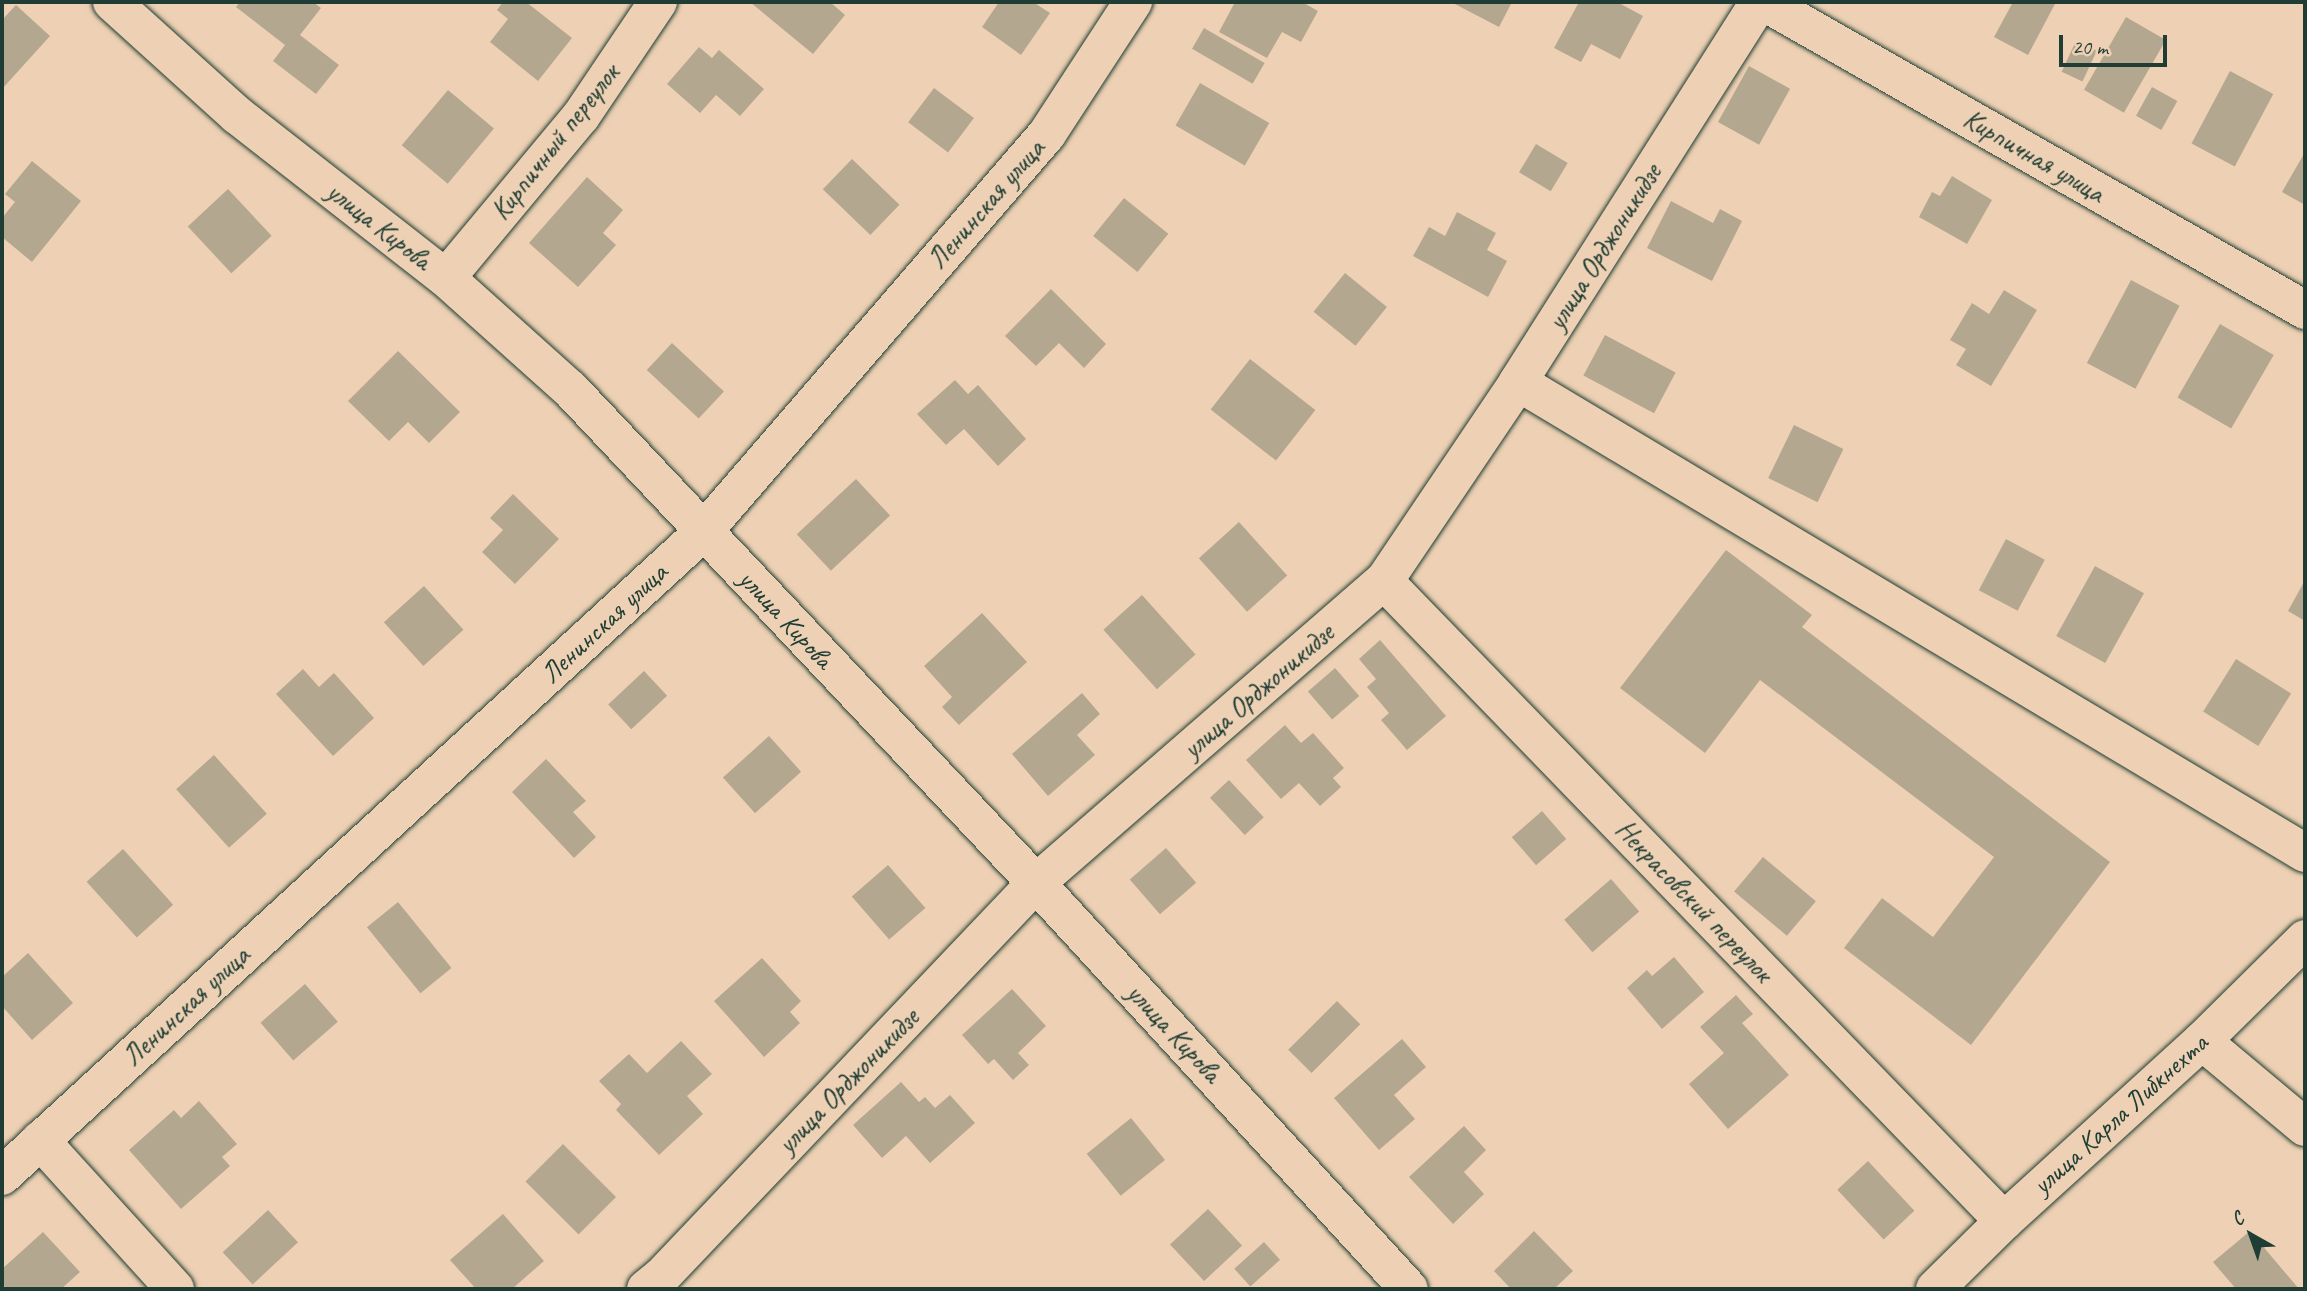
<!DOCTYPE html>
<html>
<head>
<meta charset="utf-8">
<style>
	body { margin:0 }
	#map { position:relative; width:2307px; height:1291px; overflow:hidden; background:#eed1b4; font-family:Caveat,sans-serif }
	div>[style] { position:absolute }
	.building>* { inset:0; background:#b4a790; transform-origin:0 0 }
	.roads { filter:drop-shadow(0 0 2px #1f3d34) drop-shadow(0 0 2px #1f3d34) }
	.minor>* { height:38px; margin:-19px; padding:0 19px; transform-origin:19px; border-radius:19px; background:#eed1b4 }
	span { translate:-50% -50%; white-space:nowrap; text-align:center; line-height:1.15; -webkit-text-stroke:5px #eed1b4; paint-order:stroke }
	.street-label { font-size:28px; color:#1f3d34 }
	.frame { position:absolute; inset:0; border:4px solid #1f3d34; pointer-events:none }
	.north { position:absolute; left:2216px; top:1200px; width:70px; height:70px; -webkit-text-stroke:5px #eed1b4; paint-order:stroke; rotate:320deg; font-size:19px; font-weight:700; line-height:28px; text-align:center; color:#1f3d34 }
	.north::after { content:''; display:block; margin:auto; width:24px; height:32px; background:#1f3d34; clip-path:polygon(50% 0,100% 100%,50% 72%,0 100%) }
	.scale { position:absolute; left:2059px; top:35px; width:108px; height:32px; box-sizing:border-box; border:4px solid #1f3d34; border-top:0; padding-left:9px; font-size:21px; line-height:24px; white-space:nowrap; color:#1f3d34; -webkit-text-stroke:5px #eed1b4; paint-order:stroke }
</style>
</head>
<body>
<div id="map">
	<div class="building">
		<i style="clip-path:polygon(240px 2px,313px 2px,321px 8px,300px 35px,339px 65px,316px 94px,273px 61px,285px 45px,236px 7px)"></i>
		<i style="clip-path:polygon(503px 2px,526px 2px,572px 38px,538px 81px,490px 42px,508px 19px,497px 10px)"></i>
		<i style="clip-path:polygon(750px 2px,830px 2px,845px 15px,813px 54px)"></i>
		<i style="clip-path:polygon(999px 2px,1033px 2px,1050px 13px,1021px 55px,982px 27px)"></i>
		<i style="clip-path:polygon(1235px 2px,1302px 2px,1318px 11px,1301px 42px,1282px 32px,1267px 58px,1219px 32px)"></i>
		<i style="clip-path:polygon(1451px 2px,1512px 2px,1499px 27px)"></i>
		<i style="clip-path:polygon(1579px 2px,1617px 2px,1643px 16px,1620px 59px,1591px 44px,1581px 62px,1554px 48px)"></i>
		<i style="clip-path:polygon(2013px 2px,2056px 2px,2028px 55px,1994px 37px)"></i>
		<i style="clip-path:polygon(16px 5px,50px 36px,2px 89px,2px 20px)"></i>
		<i style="left:2126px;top:17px;width:46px;height:84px;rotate:30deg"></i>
		<i style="left:1204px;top:28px;width:70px;height:24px;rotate:30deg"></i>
		<i style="left:2076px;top:41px;width:23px;height:34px;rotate:25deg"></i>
		<i style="clip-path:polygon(699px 47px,712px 58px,719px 50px,764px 89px,740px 116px,716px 95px,700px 113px,667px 84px)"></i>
		<i style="left:1749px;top:66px;width:47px;height:64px;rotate:29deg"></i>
		<i style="left:2230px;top:71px;width:49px;height:82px;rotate:28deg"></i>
		<i style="left:1200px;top:83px;width:80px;height:49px;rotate:30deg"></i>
		<i style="left:2152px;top:87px;width:29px;height:33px;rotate:29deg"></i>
		<i style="left:934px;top:88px;width:50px;height:43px;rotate:37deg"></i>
		<i style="left:448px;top:90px;width:60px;height:72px;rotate:40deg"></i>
		<i style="left:1536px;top:144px;width:37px;height:33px;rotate:31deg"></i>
		<i style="clip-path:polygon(2305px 152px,2305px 205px,2282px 192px)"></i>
		<i style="left:852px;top:159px;width:66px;height:42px;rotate:44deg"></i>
		<i style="clip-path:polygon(32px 161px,81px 201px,32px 262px,2px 237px,2px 218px,15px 202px,5px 194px)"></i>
		<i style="clip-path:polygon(1952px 176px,1992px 200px,1967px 244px,1919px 217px,1932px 192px,1940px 196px)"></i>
		<i style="clip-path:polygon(587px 177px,623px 210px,603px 233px,616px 245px,578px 287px,529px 243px)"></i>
		<i style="left:228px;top:189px;width:64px;height:55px;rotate:47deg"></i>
		<i style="left:1124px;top:198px;width:57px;height:49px;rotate:39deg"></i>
		<i style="clip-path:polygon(1671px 201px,1713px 223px,1720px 209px,1742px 221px,1712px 281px,1647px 248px)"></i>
		<i style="clip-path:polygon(1457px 212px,1496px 233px,1487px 250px,1507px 261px,1488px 297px,1413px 256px,1429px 227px,1445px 236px)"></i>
		<i style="left:1345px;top:273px;width:54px;height:50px;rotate:39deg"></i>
		<i style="left:2131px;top:280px;width:55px;height:94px;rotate:28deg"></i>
		<i style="clip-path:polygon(1051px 289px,1106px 344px,1084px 368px,1059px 343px,1036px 366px,1005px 336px)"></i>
		<i style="clip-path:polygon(2004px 290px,2037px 310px,1991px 386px,1956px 365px,1966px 349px,1950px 340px,1972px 303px,1989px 314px)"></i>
		<i style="left:2220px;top:324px;width:62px;height:85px;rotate:30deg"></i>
		<i style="left:1605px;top:335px;width:80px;height:46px;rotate:28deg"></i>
		<i style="left:672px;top:343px;width:71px;height:37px;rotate:43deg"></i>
		<i style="clip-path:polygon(398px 351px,460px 412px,429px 443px,408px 422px,389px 441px,348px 401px)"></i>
		<i style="left:1250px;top:359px;width:83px;height:64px;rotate:38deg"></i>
		<i style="clip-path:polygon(955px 380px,968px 394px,978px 385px,1026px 439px,998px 466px,964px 429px,946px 445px,917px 414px)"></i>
		<i style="left:1794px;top:425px;width:55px;height:59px;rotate:26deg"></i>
		<i style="left:856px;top:479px;width:50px;height:81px;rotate:47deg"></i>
		<i style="clip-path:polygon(513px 494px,559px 539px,515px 584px,482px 552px,503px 530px,490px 518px)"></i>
		<i style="left:1239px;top:522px;width:72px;height:54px;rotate:48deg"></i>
		<i style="left:2006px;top:539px;width:44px;height:58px;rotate:28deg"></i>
		<i style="clip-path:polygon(1726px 550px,1812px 615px,1802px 627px,2110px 862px,1971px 1045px,1844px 948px,1882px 898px,1933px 937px,1994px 857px,1760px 680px,1705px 753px,1620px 688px)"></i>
		<i style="left:2095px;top:566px;width:56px;height:80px;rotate:29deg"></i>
		<i style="clip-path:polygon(2305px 580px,2305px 621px,2288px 611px)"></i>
		<i style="left:424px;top:586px;width:59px;height:54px;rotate:48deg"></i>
		<i style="left:1142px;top:595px;width:80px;height:52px;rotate:48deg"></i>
		<i style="clip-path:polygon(982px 613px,1027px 662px,959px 725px,942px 707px,952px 697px,924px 666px)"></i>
		<i style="clip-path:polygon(1380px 640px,1446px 716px,1407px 750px,1381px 720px,1389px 713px,1367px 687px,1376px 679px,1359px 659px)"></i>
		<i style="left:2236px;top:659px;width:65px;height:62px;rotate:32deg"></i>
		<i style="left:1335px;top:668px;width:37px;height:36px;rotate:49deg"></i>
		<i style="clip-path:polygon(303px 669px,319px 687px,334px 673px,374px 718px,333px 756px,276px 694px)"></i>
		<i style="left:644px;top:671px;width:34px;height:49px;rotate:47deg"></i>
		<i style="clip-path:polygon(1082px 693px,1100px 714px,1077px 735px,1095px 755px,1048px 796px,1012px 754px)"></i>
		<i style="clip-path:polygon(1285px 725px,1301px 743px,1313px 733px,1344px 768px,1333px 778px,1341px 787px,1320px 806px,1299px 783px,1281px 799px,1246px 760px)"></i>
		<i style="left:769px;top:736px;width:48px;height:62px;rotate:48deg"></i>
		<i style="left:214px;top:755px;width:79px;height:51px;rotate:48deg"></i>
		<i style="clip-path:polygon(546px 759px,586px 801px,573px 812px,596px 837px,574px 858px,512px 792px)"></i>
		<i style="left:1229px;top:780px;width:51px;height:26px;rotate:47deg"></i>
		<i style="left:1542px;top:811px;width:37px;height:40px;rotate:49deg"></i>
		<i style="left:1166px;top:848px;width:46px;height:48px;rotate:49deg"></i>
		<i style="left:123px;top:849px;width:75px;height:49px;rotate:48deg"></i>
		<i style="left:1763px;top:857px;width:69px;height:45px;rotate:40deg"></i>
		<i style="left:888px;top:865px;width:57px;height:48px;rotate:49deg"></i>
		<i style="left:1611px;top:879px;width:43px;height:62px;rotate:49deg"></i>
		<i style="left:398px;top:902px;width:85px;height:40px;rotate:51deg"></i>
		<i style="clip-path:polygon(28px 953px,73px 1003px,32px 1040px,2px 1006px,2px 977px)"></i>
		<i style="clip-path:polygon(1674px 957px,1704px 992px,1662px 1029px,1627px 988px,1647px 970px,1652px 976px)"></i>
		<i style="clip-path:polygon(762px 958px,801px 1001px,790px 1012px,800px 1023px,764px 1057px,714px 1001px)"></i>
		<i style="left:305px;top:984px;width:50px;height:59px;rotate:49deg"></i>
		<i style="clip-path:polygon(1012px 989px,1046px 1026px,1018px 1053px,1029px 1065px,1013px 1080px,994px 1059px,988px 1064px,962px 1035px)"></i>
		<i style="clip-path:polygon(1736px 995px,1753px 1014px,1742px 1023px,1789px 1075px,1728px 1129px,1689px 1084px,1724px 1053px,1700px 1027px)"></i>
		<i style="left:1337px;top:1001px;width:33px;height:69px;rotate:45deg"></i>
		<i style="clip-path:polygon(1402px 1039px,1426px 1067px,1394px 1095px,1415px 1119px,1379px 1150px,1334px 1098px)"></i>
		<i style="clip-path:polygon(681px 1041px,712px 1074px,687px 1096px,703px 1114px,659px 1155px,616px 1110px,621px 1104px,599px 1081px,629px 1054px,647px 1073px)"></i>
		<i style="clip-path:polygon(901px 1082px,919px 1102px,925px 1097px,935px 1108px,950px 1095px,975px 1123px,930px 1163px,906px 1136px,882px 1158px,853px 1125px)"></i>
		<i style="clip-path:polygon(199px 1101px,237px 1144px,222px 1157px,230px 1166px,181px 1209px,129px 1150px,174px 1110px,181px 1118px)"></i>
		<i style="left:1131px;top:1118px;width:54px;height:57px;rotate:51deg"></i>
		<i style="clip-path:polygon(1464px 1126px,1486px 1150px,1464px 1172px,1484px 1194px,1453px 1224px,1409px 1177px)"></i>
		<i style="left:563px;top:1144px;width:75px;height:53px;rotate:45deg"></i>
		<i style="left:1868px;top:1161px;width:68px;height:42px;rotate:47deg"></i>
		<i style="left:1208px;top:1209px;width:50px;height:52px;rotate:47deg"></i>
		<i style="left:268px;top:1210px;width:44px;height:62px;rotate:47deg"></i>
		<i style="clip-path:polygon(503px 1214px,544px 1261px,512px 1289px,476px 1289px,450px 1260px)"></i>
		<i style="clip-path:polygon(1534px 1231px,1573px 1271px,1554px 1289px,1511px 1289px,1494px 1271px)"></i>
		<i style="clip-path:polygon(2250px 1231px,2299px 1289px,2236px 1289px,2213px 1262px)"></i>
		<i style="clip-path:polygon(43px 1232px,80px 1272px,61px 1289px,7px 1289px,2px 1284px,2px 1269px)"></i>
		<i style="left:1264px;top:1242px;width:24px;height:40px;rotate:48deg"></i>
	</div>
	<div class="roads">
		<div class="minor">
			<i style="left:112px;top:2px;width:169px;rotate:42.1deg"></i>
			<i style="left:237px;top:115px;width:265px;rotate:38deg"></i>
			<i style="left:446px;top:278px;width:168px;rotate:41.9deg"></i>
			<i style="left:571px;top:390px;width:678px;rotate:46.67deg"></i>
			<i style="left:1036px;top:883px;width:551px;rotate:47.43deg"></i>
			<i style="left:1764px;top:2px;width:623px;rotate:29.65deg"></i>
			<i style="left:446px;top:278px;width:211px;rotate:-50.2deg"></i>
			<i style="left:581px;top:116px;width:138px;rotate:-56deg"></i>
			<i style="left:1518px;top:382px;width:917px;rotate:30.9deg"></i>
			<i style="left:1384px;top:581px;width:891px;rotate:45.91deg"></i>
			<i style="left:2202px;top:1041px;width:134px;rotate:39.9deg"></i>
			<i style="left:40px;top:1140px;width:201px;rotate:47.8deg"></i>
			<i style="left:2px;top:1176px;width:952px;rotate:-42.57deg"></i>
			<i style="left:703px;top:532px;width:526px;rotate:-49.16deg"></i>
			<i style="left:1047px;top:134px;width:158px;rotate:-56.9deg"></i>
			<i style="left:646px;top:1289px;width:19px;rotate:-39deg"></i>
			<i style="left:661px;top:1277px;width:544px;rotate:-46.42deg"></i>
			<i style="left:1036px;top:883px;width:461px;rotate:-41deg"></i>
			<i style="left:1384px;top:581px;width:240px;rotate:-56deg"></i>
			<i style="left:1518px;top:382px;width:450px;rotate:-57.6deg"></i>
			<i style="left:1935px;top:1289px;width:97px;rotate:-44.6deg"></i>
			<i style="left:2004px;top:1221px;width:268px;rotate:-42.3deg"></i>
			<i style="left:2202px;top:1041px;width:145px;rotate:-44.7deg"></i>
		</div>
	</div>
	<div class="street-label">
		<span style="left:555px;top:142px;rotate:-52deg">Кирпичный переулок</span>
		<span style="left:2034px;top:156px;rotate:30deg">Кирпичная улица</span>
		<span style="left:986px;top:204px;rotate:-49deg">Ленинская улица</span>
		<span style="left:379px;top:226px;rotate:38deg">улица Кирова</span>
		<span style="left:1604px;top:247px;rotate:-58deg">улица Орджоникидзе</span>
		<span style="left:786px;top:619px;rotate:47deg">улица Кирова</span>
		<span style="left:604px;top:623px;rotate:-43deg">Ленинская улица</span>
		<span style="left:1258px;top:691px;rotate:-41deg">улица Орджоникидзе</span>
		<span style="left:1694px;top:901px;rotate:46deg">Некрасовский переулок</span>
		<span style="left:186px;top:1006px;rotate:-43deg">Ленинская улица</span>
		<span style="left:1174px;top:1033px;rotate:47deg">улица Кирова</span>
		<span style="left:848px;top:1081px;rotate:-46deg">улица Орджоникидзе</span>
		<span style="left:2120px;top:1114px;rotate:-42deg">улица Карла Либкнехта</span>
	</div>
	<div class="frame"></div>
	<div class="north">С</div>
	<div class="scale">20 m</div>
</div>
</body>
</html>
